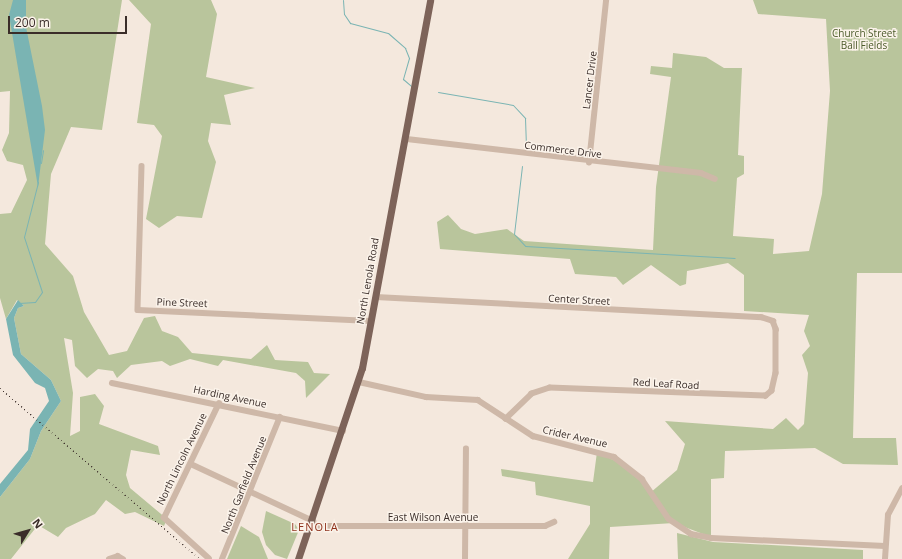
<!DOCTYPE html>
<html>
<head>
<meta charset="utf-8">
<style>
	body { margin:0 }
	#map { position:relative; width:902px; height:559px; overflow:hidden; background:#f4e8dd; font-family:"Open Sans",sans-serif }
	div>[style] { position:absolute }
	.green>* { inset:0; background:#b9c59c }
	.water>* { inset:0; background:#7ab4b3 }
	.stream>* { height:1px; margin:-0.5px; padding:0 0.5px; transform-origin:0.5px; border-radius:0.5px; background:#7ab4b3 }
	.minor>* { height:5.5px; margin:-2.75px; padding:0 2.75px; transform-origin:2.75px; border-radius:2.75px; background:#ceb8a8 }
	.major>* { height:7px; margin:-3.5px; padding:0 3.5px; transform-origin:3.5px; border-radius:3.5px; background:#7d6359 }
	.rail>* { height:1px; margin-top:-0.5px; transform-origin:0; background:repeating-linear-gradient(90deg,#3a2d29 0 1px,transparent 0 4px) }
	span { translate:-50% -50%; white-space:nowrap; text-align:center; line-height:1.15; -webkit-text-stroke:3px #fbf3ea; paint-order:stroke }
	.park-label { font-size:10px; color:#4b5a2a }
	.street-label { font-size:10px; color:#3a2d29 }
	.neighbourhood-label { font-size:11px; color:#8f321c; letter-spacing:1px }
	.north { position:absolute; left:8px; top:511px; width:40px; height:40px; -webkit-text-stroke:3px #fbf3ea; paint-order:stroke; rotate:53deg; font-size:11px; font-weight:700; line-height:16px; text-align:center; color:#3a2d29 }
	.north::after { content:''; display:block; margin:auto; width:14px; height:18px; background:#3a2d29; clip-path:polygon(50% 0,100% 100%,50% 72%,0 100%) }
	.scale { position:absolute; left:8px; top:16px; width:119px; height:18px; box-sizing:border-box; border:2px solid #3a2d29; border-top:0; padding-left:5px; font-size:12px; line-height:14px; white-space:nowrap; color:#3a2d29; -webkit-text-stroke:3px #fbf3ea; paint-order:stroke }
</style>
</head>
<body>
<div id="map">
	<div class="green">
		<i style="clip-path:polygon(0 0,122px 0,102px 130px,71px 127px,51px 174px,45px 244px,73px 276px,84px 312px,109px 355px,127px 351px,144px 318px,155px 316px,162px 331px,178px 337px,192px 353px,251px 359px,267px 345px,275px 360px,308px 362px,314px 373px,330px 374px,306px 398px,305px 381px,296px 373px,223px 360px,218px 366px,190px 359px,170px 366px,162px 361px,131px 365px,117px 378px,113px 371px,98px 369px,87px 378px,75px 366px,72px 340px,64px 338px,73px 393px,70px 436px,80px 431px,80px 397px,95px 394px,104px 406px,99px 424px,158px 446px,160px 455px,131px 450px,126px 475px,130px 488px,167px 519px,164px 526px,135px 512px,125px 514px,106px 500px,95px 514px,66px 528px,58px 537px,38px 525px,11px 559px,0 559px,0 497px,30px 459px,41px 431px,61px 401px,51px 380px,21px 354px,14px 318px,18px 308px,24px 306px,17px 300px,6px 319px,0 298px,0 214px,11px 213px,27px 180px,23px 165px,7px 161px,2px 150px,9px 133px,10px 91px,0 92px)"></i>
		<i style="clip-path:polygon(129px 0,211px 0,217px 14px,206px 77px,255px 88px,224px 95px,231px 125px,211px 123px,208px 141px,216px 162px,202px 218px,177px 216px,159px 228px,146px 219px,162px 136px,154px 125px,137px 123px,151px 24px)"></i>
		<i style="clip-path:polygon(753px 0,902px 0,902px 273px,857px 273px,853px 438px,896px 438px,898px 465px,843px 464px,815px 448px,725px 451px,724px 478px,711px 479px,711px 537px,674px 523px,610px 527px,609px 559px,568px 559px,590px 524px,590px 506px,536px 495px,535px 482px,502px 476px,501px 469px,593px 482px,597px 452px,634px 470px,650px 493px,677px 470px,685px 444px,665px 421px,773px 429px,786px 418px,798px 430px,804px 424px,808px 373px,802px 355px,810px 346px,804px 331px,809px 315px,744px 311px,744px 275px,728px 263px,687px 271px,686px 284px,680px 286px,651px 265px,623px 285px,616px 277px,575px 274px,570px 259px,440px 249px,437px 222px,448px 215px,461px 229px,475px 234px,507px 229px,524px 241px,653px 250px,656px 187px,671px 77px,650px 74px,651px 66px,672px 68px,673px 53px,706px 57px,724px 68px,742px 68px,738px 155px,744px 156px,744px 174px,737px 178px,733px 236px,774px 239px,773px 254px,809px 251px,822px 194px,830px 91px,826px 19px,758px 14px)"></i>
		<i style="clip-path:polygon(266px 511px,295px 524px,299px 530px,287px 559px,275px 555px,266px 545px,262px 532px)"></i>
		<i style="clip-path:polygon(241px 526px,259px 537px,268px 559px,227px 559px)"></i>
		<i style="clip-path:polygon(677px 533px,713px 542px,863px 550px,863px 559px,678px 559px)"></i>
	</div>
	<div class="water">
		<i style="clip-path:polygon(13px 0,26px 0,26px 27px,42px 106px,45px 130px,38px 187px,9px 15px)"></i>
		<i style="clip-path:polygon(18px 300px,24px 306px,18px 308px,14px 318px,21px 354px,51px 380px,61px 401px,41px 431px,30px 459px,0 497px,0 484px,28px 450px,30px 429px,49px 401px,45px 388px,35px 383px,13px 355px,6px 319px)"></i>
	</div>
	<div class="stream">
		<i style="left:343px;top:0;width:14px;rotate:86deg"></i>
		<i style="left:344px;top:14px;width:11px;rotate:56deg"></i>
		<i style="left:350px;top:23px;width:39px;rotate:15deg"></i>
		<i style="left:388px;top:33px;width:23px;rotate:41deg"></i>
		<i style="left:405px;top:48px;width:11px;rotate:68deg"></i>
		<i style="left:409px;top:58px;width:22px;rotate:106deg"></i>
		<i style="left:403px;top:79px;width:11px;rotate:41deg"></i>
		<i style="left:438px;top:92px;width:76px;rotate:9.8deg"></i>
		<i style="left:513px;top:105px;width:18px;rotate:47deg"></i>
		<i style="left:525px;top:118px;width:27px;rotate:88deg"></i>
		<i style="left:41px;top:163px;width:13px;rotate:-81deg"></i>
		<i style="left:522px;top:166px;width:68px;rotate:96.7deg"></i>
		<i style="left:514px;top:234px;width:16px;rotate:47deg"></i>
		<i style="left:525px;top:246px;width:210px;rotate:3.3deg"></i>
		<i style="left:19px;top:303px;width:16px;rotate:-4deg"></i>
		<i style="left:35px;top:302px;width:12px;rotate:-55deg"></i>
		<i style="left:42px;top:292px;width:58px;rotate:-108.1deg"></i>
		<i style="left:24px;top:237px;width:57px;rotate:-75.7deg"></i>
	</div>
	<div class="minor">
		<i style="left:407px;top:139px;width:296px;rotate:6.6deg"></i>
		<i style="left:701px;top:173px;width:15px;rotate:23deg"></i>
		<i style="left:589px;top:163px;width:164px;rotate:-84deg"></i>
		<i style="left:142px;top:166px;width:144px;rotate:91.6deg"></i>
		<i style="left:138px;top:310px;width:233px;rotate:2.7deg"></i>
		<i style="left:376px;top:297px;width:386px;rotate:3deg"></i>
		<i style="left:761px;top:317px;width:13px;rotate:18deg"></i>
		<i style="left:773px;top:321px;width:9px;rotate:69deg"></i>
		<i style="left:776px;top:329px;width:44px;rotate:90deg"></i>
		<i style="left:776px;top:373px;width:18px;rotate:103deg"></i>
		<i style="left:772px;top:391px;width:8px;rotate:140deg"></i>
		<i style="left:766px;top:396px;width:216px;rotate:-177.9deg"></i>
		<i style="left:550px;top:388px;width:19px;rotate:162deg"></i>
		<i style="left:532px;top:394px;width:36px;rotate:136deg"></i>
		<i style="left:359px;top:382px;width:69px;rotate:12.6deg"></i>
		<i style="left:426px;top:397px;width:52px;rotate:3.3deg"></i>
		<i style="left:478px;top:400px;width:66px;rotate:33.2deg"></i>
		<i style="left:533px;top:436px;width:84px;rotate:14.5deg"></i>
		<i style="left:614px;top:457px;width:36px;rotate:38deg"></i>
		<i style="left:642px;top:479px;width:48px;rotate:56deg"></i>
		<i style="left:669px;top:519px;width:27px;rotate:34deg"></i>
		<i style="left:691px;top:534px;width:20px;rotate:11deg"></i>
		<i style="left:711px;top:538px;width:174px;rotate:2.6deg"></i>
		<i style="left:112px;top:383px;width:236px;rotate:11.7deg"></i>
		<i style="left:191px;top:464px;width:135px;rotate:25deg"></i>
		<i style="left:311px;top:526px;width:234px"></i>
		<i style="left:545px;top:526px;width:10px;rotate:-24deg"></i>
		<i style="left:109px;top:559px;width:9px;rotate:-18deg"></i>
		<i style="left:118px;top:556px;width:6px;rotate:31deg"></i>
		<i style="left:209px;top:559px;width:61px;rotate:-137.7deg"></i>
		<i style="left:164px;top:518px;width:127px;rotate:-64.4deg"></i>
		<i style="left:222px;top:559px;width:153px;rotate:-67.8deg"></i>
		<i style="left:465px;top:559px;width:110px;rotate:-89.5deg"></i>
		<i style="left:885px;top:559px;width:44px;rotate:-86.1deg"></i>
		<i style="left:888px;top:515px;width:30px;rotate:-62deg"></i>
	</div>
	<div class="major">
		<i style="left:298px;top:559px;width:201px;rotate:-71.5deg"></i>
		<i style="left:362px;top:368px;width:374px;rotate:-79.5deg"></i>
	</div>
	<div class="rail">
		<i style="left:0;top:388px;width:263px;rotate:40.5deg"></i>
	</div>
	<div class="park-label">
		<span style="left:864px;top:39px">Church Street<br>Ball Fields</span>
	</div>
	<div class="street-label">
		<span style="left:590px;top:80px;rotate:-83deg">Lancer Drive</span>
		<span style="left:563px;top:150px;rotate:7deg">Commerce Drive</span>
		<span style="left:368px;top:281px;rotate:-80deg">North Lenola Road</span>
		<span style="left:579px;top:300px;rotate:3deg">Center Street</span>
		<span style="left:182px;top:303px;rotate:2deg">Pine Street</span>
		<span style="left:666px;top:384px;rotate:3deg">Red Leaf Road</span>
		<span style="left:230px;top:397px;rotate:12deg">Harding Avenue</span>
		<span style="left:575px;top:437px;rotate:13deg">Crider Avenue</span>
		<span style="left:182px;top:459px;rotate:-64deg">North Lincoln Avenue</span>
		<span style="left:244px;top:485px;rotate:-68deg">North Garfield Avenue</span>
		<span style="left:433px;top:518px">East Wilson Avenue</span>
	</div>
	<div class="neighbourhood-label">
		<span style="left:315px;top:527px">LENOLA</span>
	</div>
	<div class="north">N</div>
	<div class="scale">200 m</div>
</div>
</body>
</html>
